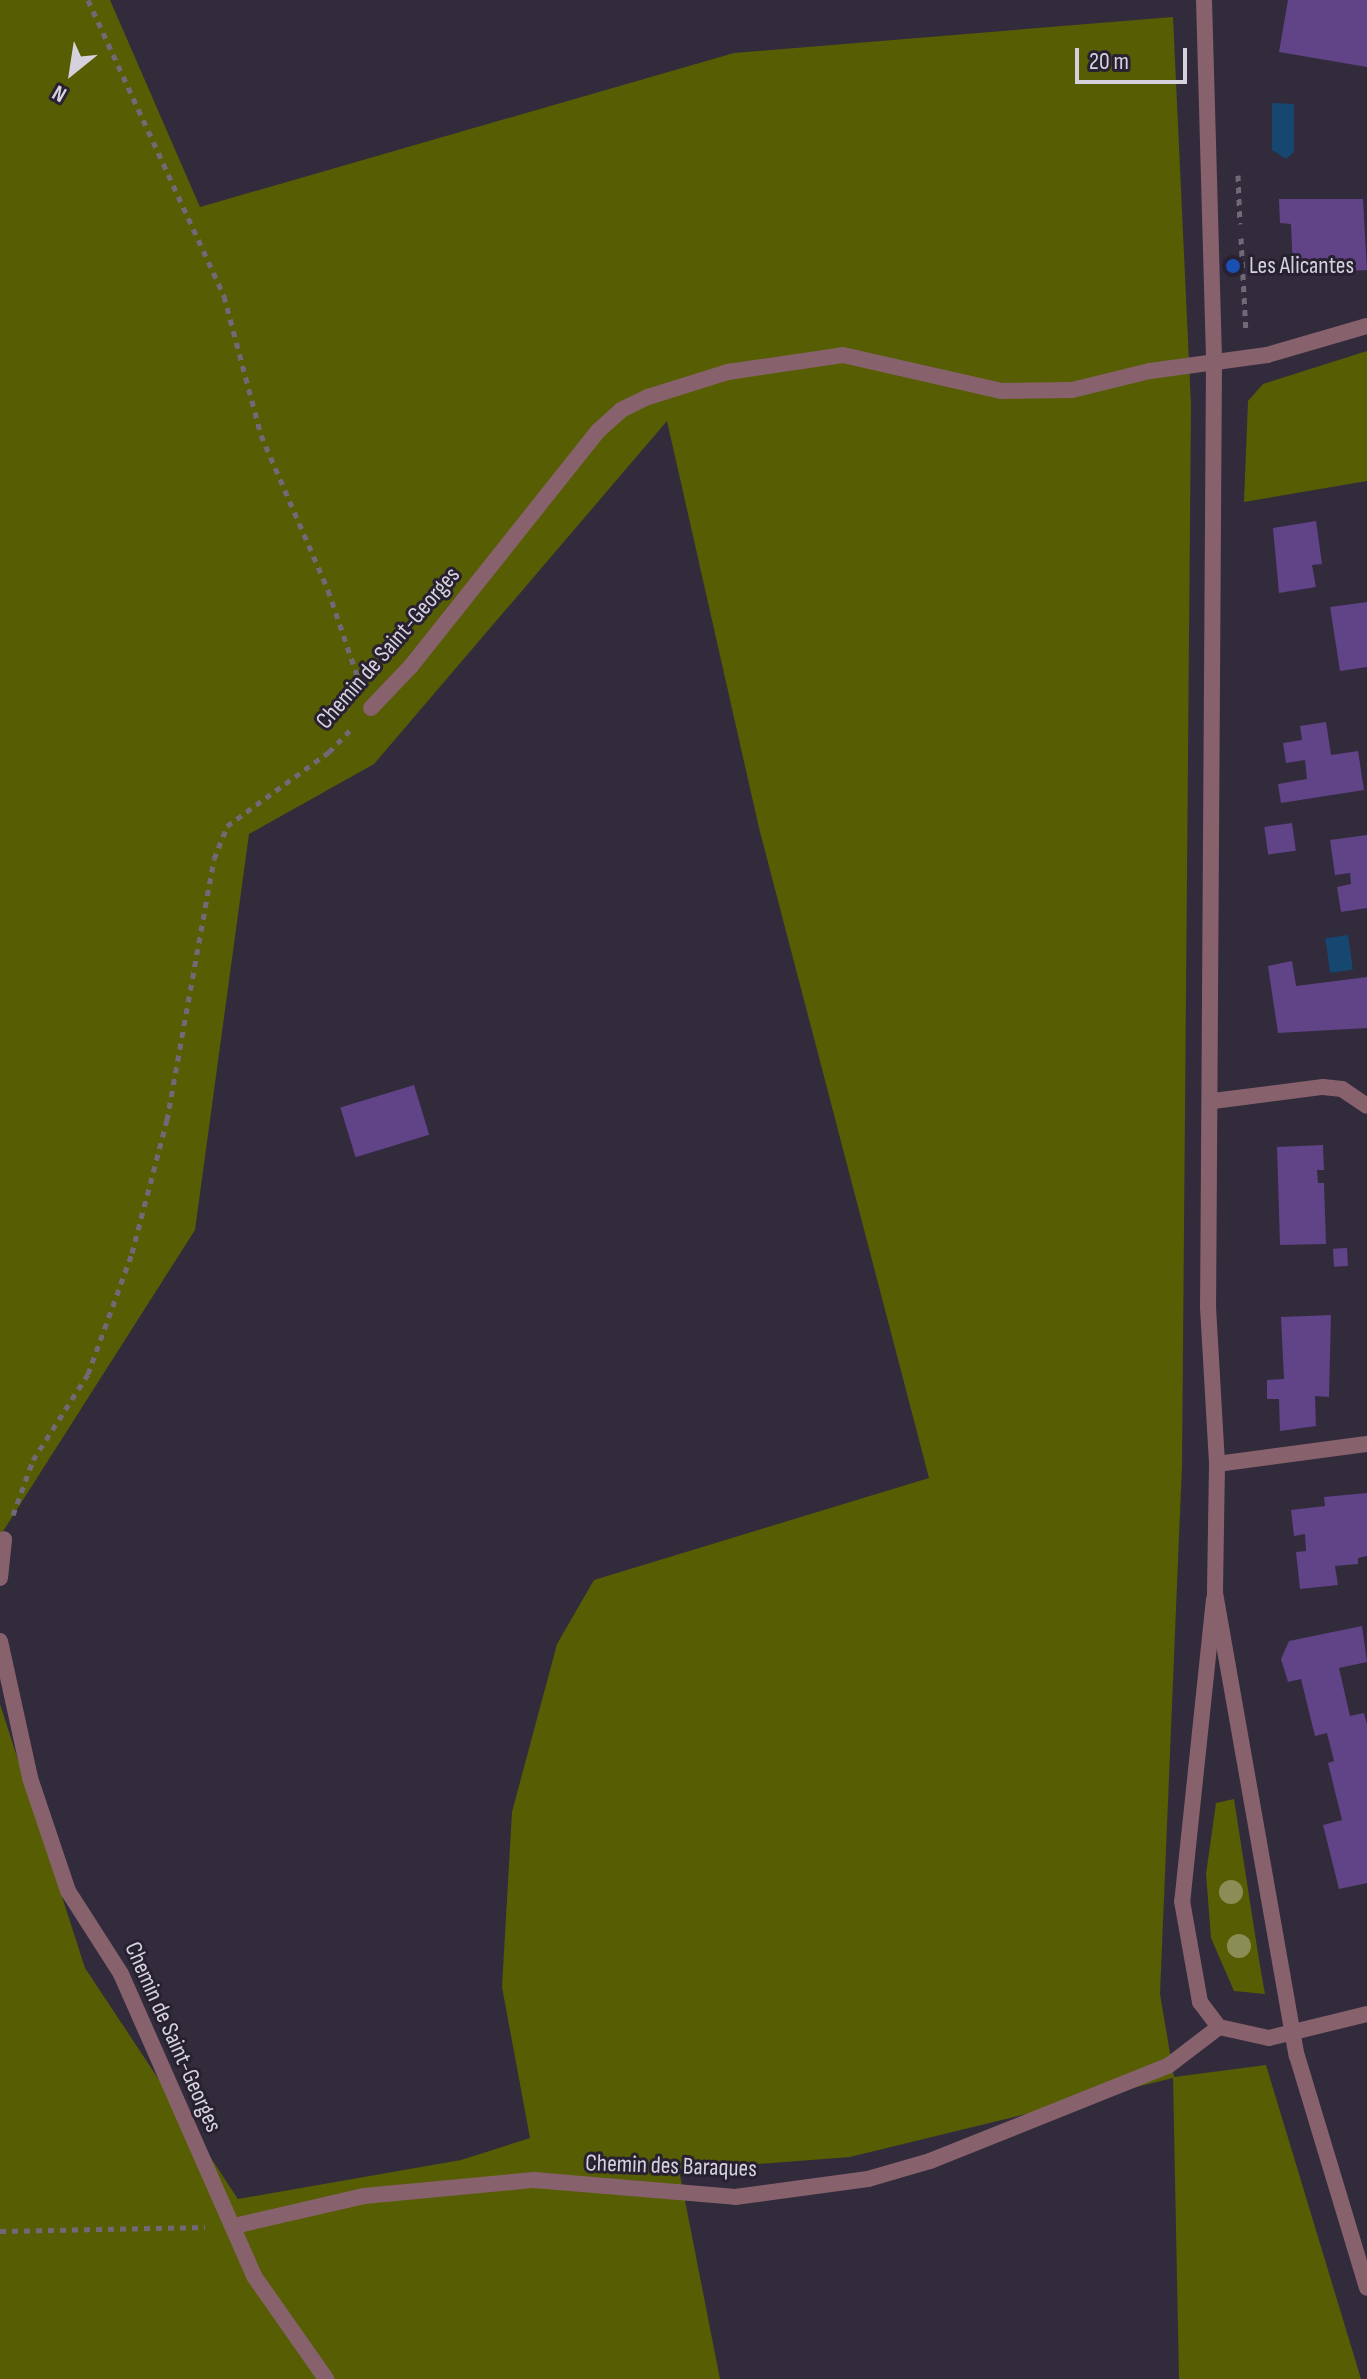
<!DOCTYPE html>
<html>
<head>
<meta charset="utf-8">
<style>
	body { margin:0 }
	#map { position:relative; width:1367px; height:2379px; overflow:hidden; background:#322b3c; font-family:"Sofia Sans Condensed",sans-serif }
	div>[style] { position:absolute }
	.green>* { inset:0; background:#575d03 }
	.water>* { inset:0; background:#154771; transform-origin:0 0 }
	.building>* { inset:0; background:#614387; transform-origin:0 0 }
	.path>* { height:5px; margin-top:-2.5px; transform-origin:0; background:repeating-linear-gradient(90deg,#6f6978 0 6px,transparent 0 12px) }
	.minor>* { height:16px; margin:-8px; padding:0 8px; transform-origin:8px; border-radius:8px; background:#87626d }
	.tertiary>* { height:16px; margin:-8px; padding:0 8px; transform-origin:8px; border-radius:8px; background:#87626d }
	.trees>* { width:24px; height:24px; margin:-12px; border-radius:50%; background:#8a8d55 }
	.dots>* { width:22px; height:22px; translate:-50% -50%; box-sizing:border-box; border:4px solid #282132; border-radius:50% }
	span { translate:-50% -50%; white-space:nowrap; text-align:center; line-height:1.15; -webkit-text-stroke:6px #282132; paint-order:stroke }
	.poi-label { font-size:24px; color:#d6d2dd }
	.left { translate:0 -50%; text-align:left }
	.street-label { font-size:24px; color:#d6d2dd }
	.north { position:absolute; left:32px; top:32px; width:80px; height:80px; -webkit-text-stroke:6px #282132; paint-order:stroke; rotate:210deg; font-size:22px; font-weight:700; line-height:32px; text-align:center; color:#d6d2dd }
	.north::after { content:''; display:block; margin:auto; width:28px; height:36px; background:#d6d2dd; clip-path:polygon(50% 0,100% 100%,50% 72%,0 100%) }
	.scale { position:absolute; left:1075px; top:48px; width:112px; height:36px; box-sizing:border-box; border:4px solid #d6d2dd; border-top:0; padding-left:10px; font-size:24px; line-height:28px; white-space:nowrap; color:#d6d2dd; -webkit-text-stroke:6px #282132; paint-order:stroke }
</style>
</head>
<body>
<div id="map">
	<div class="green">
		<i style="clip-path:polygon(0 0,110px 0,200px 207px,734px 53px,1173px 17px,1191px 405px,1182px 1465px,1160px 1994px,1174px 2077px,1266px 2065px,1361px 2379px,1179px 2379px,1173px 2078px,850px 2157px,679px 2170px,720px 2379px,0 2379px,0 1704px,85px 1968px,238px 2199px,461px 2160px,530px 2138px,502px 1987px,512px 1812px,557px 1644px,594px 1580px,929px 1478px,759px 828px,667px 421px,374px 764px,249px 834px,195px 1230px,0 1536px)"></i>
		<i style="clip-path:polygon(1367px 351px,1367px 481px,1244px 502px,1248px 401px,1263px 384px)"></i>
		<i style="clip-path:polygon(1234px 1799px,1259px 1960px,1265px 1994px,1234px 1991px,1211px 1938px,1206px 1874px,1216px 1803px)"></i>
	</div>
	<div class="water">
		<i style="clip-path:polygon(1272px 103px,1294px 104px,1294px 152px,1286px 159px,1272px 150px)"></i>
		<i style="left:1348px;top:935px;width:35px;height:23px;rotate:82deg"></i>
	</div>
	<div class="building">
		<i style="clip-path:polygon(1288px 0,1367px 0,1367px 67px,1279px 52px)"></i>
		<i style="clip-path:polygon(1279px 199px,1363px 199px,1367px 270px,1326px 272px,1326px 260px,1316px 261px,1316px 272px,1293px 272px,1291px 224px,1280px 223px)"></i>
		<i style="clip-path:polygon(1316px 521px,1322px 564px,1312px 565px,1316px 587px,1279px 593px,1273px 528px)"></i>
		<i style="clip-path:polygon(1367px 602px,1367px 667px,1340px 671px,1330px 607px)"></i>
		<i style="clip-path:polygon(1326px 722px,1331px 755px,1358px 751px,1364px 790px,1281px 803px,1278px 784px,1307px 779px,1305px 760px,1286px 763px,1283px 743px,1302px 740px,1300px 726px)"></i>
		<i style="left:1292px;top:823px;width:28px;height:28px;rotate:82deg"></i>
		<i style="clip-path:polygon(1367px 835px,1367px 908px,1341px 912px,1337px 887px,1351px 884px,1350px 873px,1335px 875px,1330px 840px)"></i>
		<i style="clip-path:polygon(1292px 961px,1296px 986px,1367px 977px,1367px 1028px,1278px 1033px,1268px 966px)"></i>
		<i style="left:414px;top:1085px;width:52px;height:77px;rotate:73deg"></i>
		<i style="clip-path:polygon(1323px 1145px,1324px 1170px,1317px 1170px,1318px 1183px,1324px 1183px,1326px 1244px,1280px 1245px,1277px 1147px)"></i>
		<i style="left:1347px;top:1248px;width:18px;height:14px;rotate:87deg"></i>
		<i style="clip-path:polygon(1331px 1315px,1329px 1397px,1315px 1396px,1316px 1426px,1280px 1431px,1279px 1399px,1267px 1399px,1267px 1380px,1284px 1379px,1281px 1317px)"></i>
		<i style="clip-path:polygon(1367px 1493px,1367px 1556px,1358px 1558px,1358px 1564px,1335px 1566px,1338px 1585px,1300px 1589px,1296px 1552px,1306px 1551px,1305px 1534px,1294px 1536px,1291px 1510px,1325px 1506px,1324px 1497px)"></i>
		<i style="clip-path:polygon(1362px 1626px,1367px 1662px,1339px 1668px,1350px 1716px,1364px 1713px,1367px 1725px,1367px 1883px,1339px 1889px,1323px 1825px,1342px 1820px,1328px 1763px,1334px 1761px,1327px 1733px,1315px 1736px,1301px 1679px,1288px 1682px,1281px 1659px,1289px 1641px)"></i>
	</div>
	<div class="path">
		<i style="left:88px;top:0;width:326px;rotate:65.3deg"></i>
		<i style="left:224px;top:296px;width:144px;rotate:75.1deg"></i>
		<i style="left:261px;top:435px;width:169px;rotate:66.6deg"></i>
		<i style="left:328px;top:590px;width:96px;rotate:71.2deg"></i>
		<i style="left:1238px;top:175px;width:49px;rotate:87.7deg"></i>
		<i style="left:1241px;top:238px;width:94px;rotate:87deg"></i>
		<i style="left:13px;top:1515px;width:59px;rotate:-70deg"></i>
		<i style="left:33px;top:1460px;width:102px;rotate:-57.4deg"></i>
		<i style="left:88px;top:1374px;width:129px;rotate:-70deg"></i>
		<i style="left:132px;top:1253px;width:138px;rotate:-75.3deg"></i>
		<i style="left:167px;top:1120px;width:265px;rotate:-79.8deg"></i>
		<i style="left:214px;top:859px;width:35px;rotate:-68deg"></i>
		<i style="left:227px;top:826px;width:126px;rotate:-36deg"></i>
		<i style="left:329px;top:752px;width:36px;rotate:-46deg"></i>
		<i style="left:0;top:2231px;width:205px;rotate:-1.1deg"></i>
	</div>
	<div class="minor">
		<i style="left:371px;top:708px;width:58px;rotate:-46.4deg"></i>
		<i style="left:411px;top:666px;width:300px;rotate:-51.5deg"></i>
		<i style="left:598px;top:431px;width:31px;rotate:-42deg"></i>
		<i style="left:621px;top:410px;width:30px;rotate:-26deg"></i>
		<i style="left:648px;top:397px;width:84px;rotate:-17.4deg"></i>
		<i style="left:728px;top:372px;width:116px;rotate:-8.4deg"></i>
		<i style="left:843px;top:355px;width:162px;rotate:12.8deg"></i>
		<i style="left:1001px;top:391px;width:71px;rotate:-0.8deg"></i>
		<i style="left:1072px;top:390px;width:80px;rotate:-13.7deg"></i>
		<i style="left:1150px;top:371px;width:118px;rotate:-7.8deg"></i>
		<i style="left:1267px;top:355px;width:104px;rotate:-16.2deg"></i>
		<i style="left:1213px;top:1101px;width:111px;rotate:-7.3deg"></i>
		<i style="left:1323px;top:1087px;width:19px;rotate:6deg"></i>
		<i style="left:1342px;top:1089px;width:30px;rotate:34deg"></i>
		<i style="left:1217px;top:1464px;width:151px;rotate:-7.6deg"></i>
		<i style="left:0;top:1578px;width:39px;rotate:-84deg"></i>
		<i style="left:1214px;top:1599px;width:304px;rotate:96deg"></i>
		<i style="left:1182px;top:1901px;width:103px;rotate:79.9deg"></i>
		<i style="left:1200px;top:2002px;width:31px;rotate:53deg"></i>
		<i style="left:1219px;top:2027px;width:51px;rotate:12.4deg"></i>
		<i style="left:1269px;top:2038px;width:101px;rotate:-13.8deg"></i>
		<i style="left:0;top:1641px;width:140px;rotate:77.6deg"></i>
		<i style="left:30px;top:1778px;width:119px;rotate:71.4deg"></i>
		<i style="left:68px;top:1891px;width:98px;rotate:57.4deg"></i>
		<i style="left:121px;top:1974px;width:330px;rotate:66.2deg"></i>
		<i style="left:254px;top:2276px;width:126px;rotate:55deg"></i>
		<i style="left:234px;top:2226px;width:133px;rotate:-13deg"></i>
		<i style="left:364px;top:2196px;width:171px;rotate:-5.4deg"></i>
		<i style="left:534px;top:2180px;width:202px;rotate:4.8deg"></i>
		<i style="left:735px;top:2197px;width:134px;rotate:-7.7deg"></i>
		<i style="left:868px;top:2179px;width:65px;rotate:-16.2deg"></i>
		<i style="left:930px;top:2161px;width:256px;rotate:-21.8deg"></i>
		<i style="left:1168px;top:2066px;width:64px;rotate:-37.4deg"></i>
	</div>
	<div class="tertiary">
		<i style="left:1204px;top:0;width:362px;rotate:88.4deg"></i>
		<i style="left:1214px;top:362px;width:945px;rotate:90.36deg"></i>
		<i style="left:1208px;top:1307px;width:157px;rotate:86.7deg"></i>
		<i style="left:1217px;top:1464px;width:129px;rotate:90.9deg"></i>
		<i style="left:1215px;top:1593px;width:470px;rotate:80deg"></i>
		<i style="left:1297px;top:2056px;width:242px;rotate:73.2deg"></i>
	</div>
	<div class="trees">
		<i style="left:1231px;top:1892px"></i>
		<i style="left:1239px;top:1946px"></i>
	</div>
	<div class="dots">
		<i style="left:1233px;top:266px;background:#1a4fb4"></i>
	</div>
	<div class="poi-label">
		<span class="left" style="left:1249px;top:266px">Les Alicantes</span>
	</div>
	<div class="street-label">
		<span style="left:388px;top:648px;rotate:-49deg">Chemin de Saint-Georges</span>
		<span style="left:173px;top:2037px;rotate:66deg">Chemin de Saint-Georges</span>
		<span style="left:671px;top:2166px;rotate:2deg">Chemin des Baraques</span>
	</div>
	<div class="north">N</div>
	<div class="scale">20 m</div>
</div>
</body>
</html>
